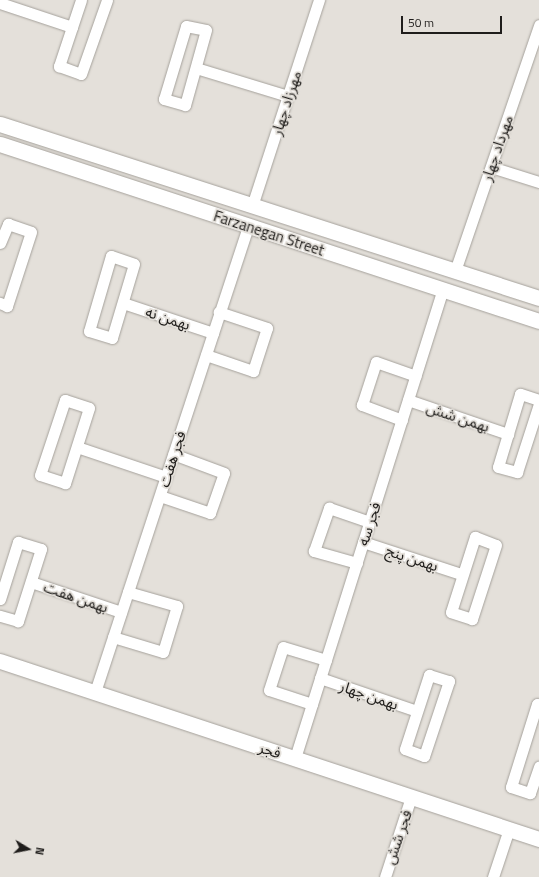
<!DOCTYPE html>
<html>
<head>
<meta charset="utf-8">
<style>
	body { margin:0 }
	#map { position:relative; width:539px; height:877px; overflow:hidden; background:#e4e0da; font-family:"Titillium Web","Noto Sans Arabic",sans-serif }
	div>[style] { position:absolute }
	.roads { filter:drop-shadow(0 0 1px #a5a19b) drop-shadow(0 0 1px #a5a19b) }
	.street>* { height:11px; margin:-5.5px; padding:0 5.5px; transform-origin:5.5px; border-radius:5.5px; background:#fff }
	.secondary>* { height:15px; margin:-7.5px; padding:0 7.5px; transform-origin:7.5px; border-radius:7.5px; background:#fff }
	span { translate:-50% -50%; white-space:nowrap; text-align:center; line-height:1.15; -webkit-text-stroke:3.5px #e4e0da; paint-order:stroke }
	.street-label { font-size:15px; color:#1f1d1b }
	.north { position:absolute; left:8px; top:829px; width:40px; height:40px; -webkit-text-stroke:3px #e4e0da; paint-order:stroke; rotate:100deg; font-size:11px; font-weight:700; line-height:16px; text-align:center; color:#1f1d1b }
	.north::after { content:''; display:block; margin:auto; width:14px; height:18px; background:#1f1d1b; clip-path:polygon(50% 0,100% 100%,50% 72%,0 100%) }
	.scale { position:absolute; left:401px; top:16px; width:101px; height:18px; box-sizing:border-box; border:2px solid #1f1d1b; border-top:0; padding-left:5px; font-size:12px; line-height:14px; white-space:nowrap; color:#1f1d1b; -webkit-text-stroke:3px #e4e0da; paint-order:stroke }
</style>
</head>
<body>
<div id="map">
	<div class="roads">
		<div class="street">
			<i style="left:81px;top:0;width:70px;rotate:108.4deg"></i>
			<i style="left:59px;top:66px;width:23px;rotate:20deg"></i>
			<i style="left:81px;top:74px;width:78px;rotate:-70.6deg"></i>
			<i style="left:0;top:3px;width:76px;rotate:18.4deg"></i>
			<i style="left:186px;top:26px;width:20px;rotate:11deg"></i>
			<i style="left:206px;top:30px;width:78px;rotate:105.6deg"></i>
			<i style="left:185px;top:105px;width:22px;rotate:-164deg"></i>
			<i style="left:164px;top:99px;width:76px;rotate:-73.2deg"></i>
			<i style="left:196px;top:68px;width:96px;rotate:16.9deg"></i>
			<i style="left:491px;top:167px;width:50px;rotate:17.4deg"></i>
			<i style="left:252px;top:206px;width:217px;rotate:-72deg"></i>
			<i style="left:0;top:243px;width:21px;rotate:-67deg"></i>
			<i style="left:8px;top:224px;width:24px;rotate:19deg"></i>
			<i style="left:31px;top:232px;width:78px;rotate:108deg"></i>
			<i style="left:7px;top:306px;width:8px;rotate:-157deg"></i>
			<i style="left:111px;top:256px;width:24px;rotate:19deg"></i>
			<i style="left:134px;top:264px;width:77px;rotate:106.6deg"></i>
			<i style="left:112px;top:338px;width:24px;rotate:-163deg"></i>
			<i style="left:89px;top:331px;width:78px;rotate:-73.7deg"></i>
			<i style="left:455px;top:271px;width:260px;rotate:-71.1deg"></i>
			<i style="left:123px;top:303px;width:95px;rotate:18.4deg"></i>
			<i style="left:206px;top:355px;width:50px;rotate:18.8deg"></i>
			<i style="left:253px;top:371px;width:45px;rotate:-72deg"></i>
			<i style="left:267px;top:328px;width:51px;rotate:-161.6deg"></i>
			<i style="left:65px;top:400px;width:25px;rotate:18deg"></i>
			<i style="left:89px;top:408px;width:79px;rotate:107.7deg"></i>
			<i style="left:65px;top:483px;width:26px;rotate:-162deg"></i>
			<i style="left:40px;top:475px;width:79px;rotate:-71.6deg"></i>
			<i style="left:408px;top:400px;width:106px;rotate:18.8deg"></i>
			<i style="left:539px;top:400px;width:20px;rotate:-162deg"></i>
			<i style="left:520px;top:394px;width:76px;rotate:106.8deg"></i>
			<i style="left:498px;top:467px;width:20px;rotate:15deg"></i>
			<i style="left:517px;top:472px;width:71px;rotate:-72.1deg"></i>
			<i style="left:402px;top:420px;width:43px;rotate:-159.4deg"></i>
			<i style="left:362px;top:405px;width:45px;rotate:-72deg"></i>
			<i style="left:376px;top:362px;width:42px;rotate:19.3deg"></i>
			<i style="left:77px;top:447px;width:94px;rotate:18.6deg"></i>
			<i style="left:160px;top:496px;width:53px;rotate:18.8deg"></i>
			<i style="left:210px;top:513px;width:42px;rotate:-70.7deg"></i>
			<i style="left:224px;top:473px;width:54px;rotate:-159.6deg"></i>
			<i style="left:475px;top:537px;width:22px;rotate:21deg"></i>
			<i style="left:496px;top:545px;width:78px;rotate:108deg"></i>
			<i style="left:472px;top:619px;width:22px;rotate:-162deg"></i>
			<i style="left:451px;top:612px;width:79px;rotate:-72.3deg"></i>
			<i style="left:363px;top:542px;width:103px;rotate:18.1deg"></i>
			<i style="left:357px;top:563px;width:45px;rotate:-164.4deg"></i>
			<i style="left:314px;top:551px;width:46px;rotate:-70.8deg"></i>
			<i style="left:329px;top:508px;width:43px;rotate:18.9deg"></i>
			<i style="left:31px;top:582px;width:95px;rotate:18.4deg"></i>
			<i style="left:0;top:599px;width:60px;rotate:-72.5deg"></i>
			<i style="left:18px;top:542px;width:24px;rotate:17deg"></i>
			<i style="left:41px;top:549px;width:76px;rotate:107.7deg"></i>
			<i style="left:18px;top:621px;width:19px;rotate:-164deg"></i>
			<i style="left:113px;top:637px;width:52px;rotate:16.7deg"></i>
			<i style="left:163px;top:652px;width:48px;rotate:-73.1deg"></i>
			<i style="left:177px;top:606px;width:51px;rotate:-164.1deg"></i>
			<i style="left:429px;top:675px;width:21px;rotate:17deg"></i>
			<i style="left:449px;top:681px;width:79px;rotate:108.4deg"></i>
			<i style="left:424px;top:756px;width:20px;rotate:-160deg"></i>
			<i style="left:405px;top:749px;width:78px;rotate:-72deg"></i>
			<i style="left:320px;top:678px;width:102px;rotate:18.8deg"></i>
			<i style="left:95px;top:692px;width:490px;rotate:-71.8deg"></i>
			<i style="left:312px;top:704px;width:45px;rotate:-162deg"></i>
			<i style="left:269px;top:690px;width:45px;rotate:-72deg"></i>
			<i style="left:283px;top:647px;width:45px;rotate:16.8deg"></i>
			<i style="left:539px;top:705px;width:2px;rotate:-153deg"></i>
			<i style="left:537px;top:704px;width:87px;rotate:107.4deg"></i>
			<i style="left:511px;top:787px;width:20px;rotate:18deg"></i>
			<i style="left:530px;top:793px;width:28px;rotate:-71deg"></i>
			<i style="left:295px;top:758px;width:492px;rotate:-72.5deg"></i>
			<i style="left:385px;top:877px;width:84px;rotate:-72deg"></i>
			<i style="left:493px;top:877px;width:51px;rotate:-71.6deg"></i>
		</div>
		<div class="secondary">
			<i style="left:0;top:124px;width:566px;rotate:17.89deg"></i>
			<i style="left:0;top:144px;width:567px;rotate:18.18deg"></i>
			<i style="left:0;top:661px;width:568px;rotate:18.28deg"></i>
		</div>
	</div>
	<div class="street-label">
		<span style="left:286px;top:103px;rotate:-72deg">مهرزاد چهار</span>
		<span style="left:497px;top:148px;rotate:-71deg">مهرداد چهار</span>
		<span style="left:269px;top:233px;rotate:18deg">Farzanegan Street</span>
		<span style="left:168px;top:318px;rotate:18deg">بهمن نه</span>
		<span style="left:458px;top:417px;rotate:18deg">بهمن شش</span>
		<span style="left:172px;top:459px;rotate:-72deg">فجر هفت</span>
		<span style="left:369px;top:524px;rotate:-72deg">فجر سه</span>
		<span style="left:412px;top:558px;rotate:18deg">بهمن پنج</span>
		<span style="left:76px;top:597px;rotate:19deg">بهمن هفت</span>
		<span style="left:369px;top:695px;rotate:19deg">بهمن چهار</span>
		<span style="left:270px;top:750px;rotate:18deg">فجر</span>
		<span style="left:398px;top:837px;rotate:-71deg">فجر شش</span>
	</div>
	<div class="north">N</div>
	<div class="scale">50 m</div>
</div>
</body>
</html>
